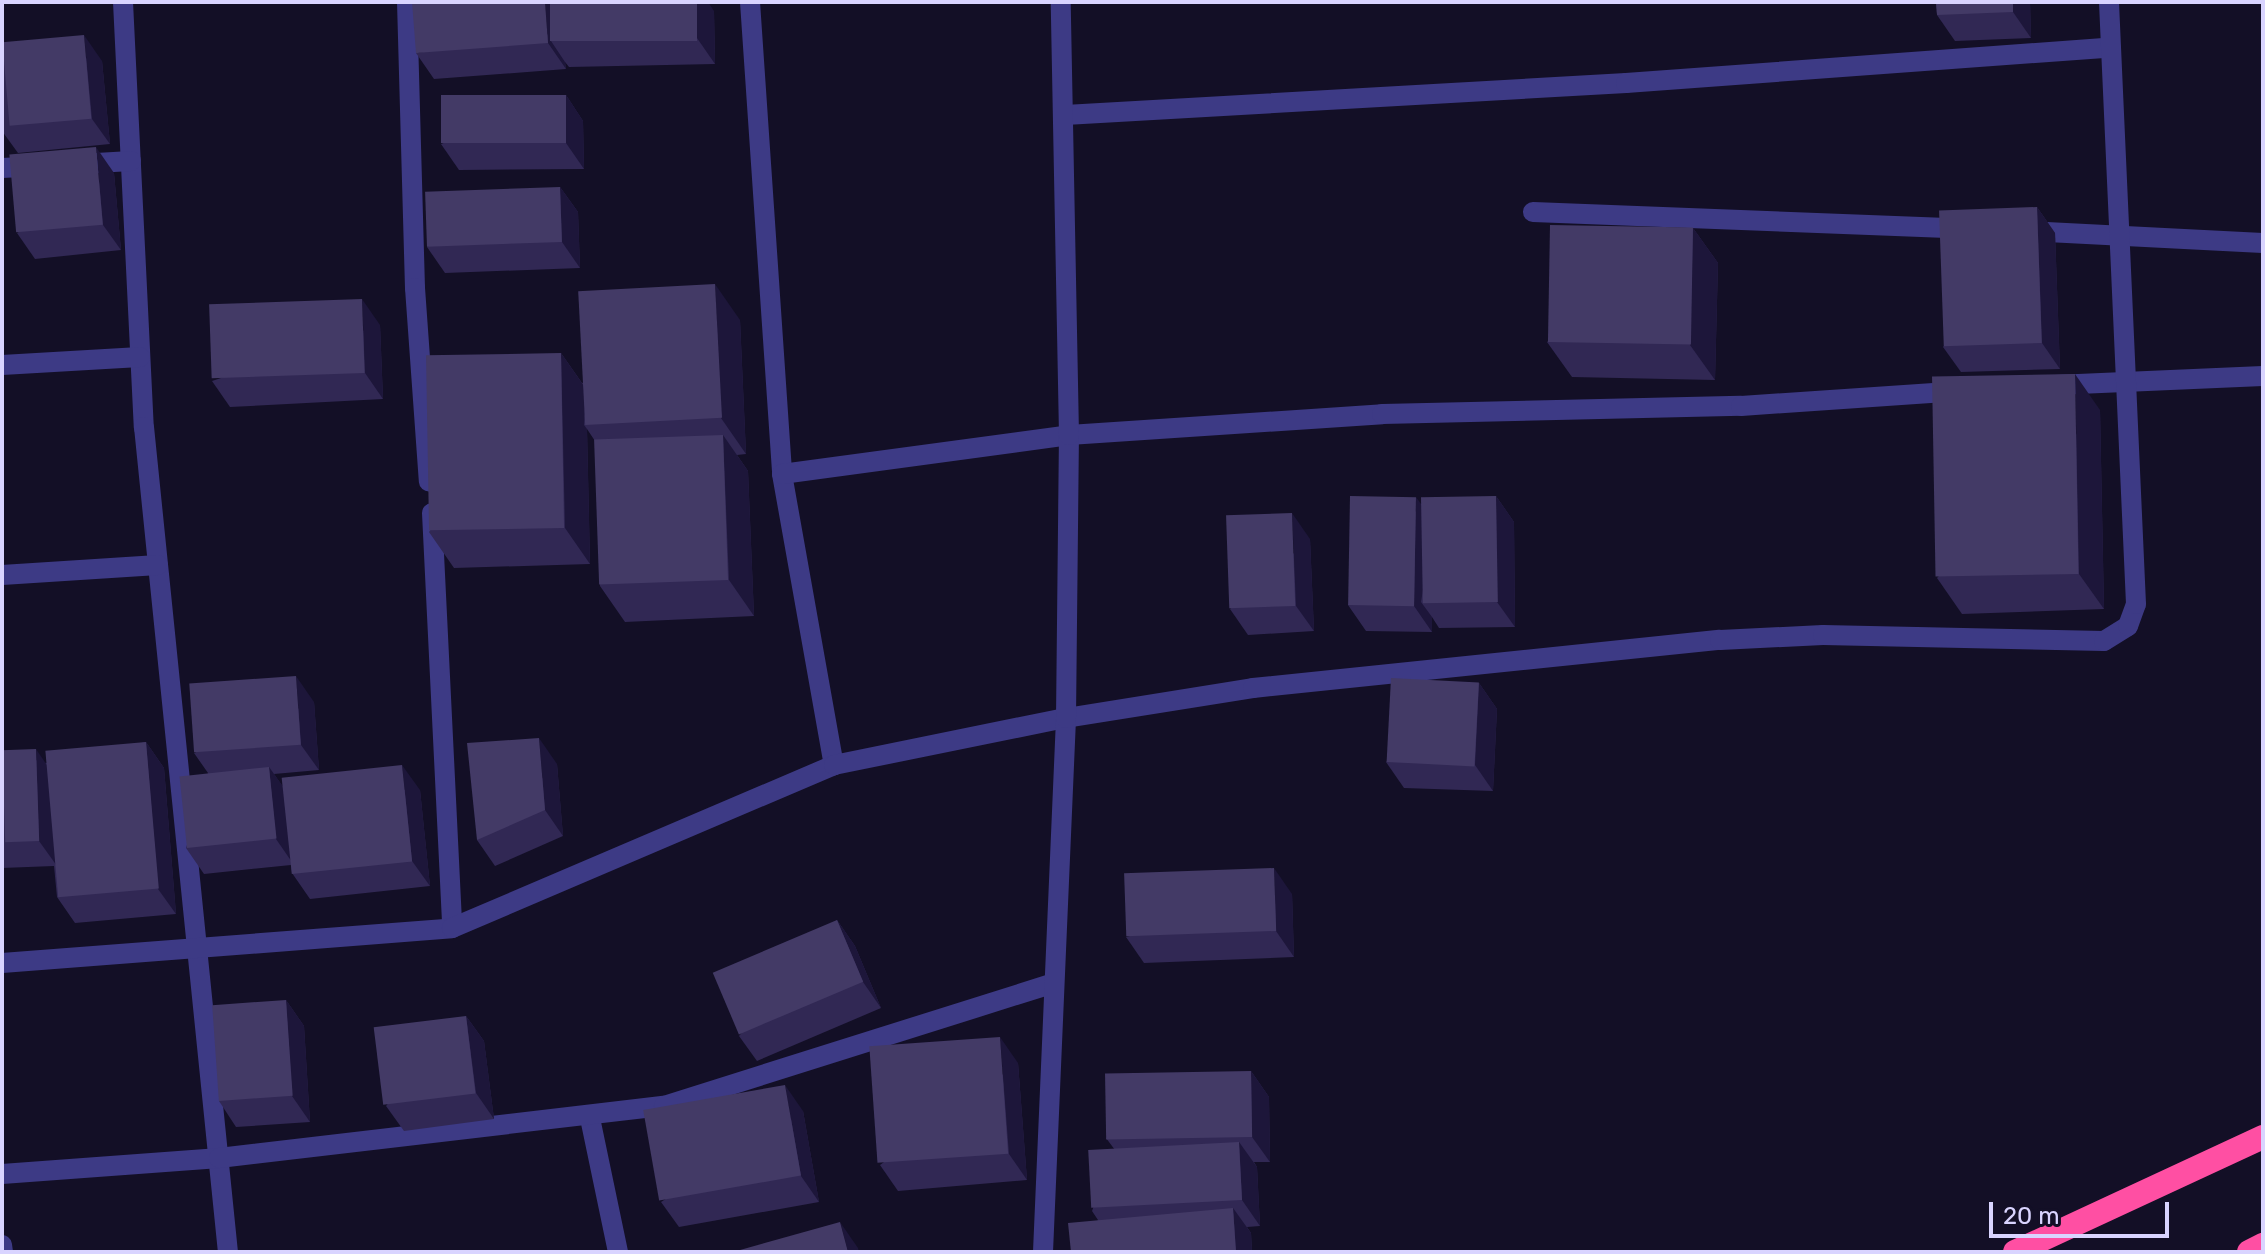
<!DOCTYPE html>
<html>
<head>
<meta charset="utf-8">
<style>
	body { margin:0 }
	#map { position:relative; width:2265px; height:1254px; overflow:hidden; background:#130f26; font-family:Rubik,sans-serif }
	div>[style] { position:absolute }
	.street>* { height:20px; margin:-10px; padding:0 10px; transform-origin:10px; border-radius:10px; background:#3d3a85 }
	.highway>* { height:24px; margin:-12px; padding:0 12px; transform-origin:12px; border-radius:12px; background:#ff4fa3 }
	.wall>* { inset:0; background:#312854 }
	.shaded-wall>* { inset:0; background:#1d163a }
	.building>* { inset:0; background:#433a66; transform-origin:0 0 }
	span { translate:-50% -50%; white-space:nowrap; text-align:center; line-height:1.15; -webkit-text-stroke:6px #130f26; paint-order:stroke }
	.frame { position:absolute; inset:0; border:4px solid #d9d4ff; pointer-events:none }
	.scale { position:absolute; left:1989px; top:1202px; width:180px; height:36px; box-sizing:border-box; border:4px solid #d9d4ff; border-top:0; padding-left:10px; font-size:24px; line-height:28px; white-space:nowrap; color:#d9d4ff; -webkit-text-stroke:6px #130f26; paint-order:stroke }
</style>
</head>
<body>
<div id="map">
	<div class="street">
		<i style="left:123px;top:2px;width:426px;rotate:87.2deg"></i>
		<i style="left:144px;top:427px;width:829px;rotate:84.19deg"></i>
		<i style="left:407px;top:2px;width:286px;rotate:88.4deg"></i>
		<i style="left:415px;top:288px;width:194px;rotate:85.9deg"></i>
		<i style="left:750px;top:2px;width:473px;rotate:86.1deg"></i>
		<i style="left:782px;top:474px;width:296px;rotate:79.9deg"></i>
		<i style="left:1065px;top:115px;width:562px;rotate:-3.26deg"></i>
		<i style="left:1626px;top:83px;width:486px;rotate:-4.2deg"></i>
		<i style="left:79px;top:164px;width:52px;rotate:-3.3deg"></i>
		<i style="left:2px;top:168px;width:33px;rotate:-3deg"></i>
		<i style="left:1533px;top:212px;width:434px;rotate:2.2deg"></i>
		<i style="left:2027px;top:231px;width:236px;rotate:2.9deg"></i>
		<i style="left:2px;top:365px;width:138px;rotate:-3.3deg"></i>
		<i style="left:2055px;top:385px;width:208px;rotate:-2.5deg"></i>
		<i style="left:782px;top:474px;width:290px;rotate:-7.7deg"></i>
		<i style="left:1069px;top:435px;width:314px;rotate:-3.8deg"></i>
		<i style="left:1382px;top:414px;width:359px;rotate:-1.3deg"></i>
		<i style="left:1741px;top:406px;width:219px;rotate:-3.9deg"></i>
		<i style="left:432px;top:513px;width:415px;rotate:87.2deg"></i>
		<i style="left:2px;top:575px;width:156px;rotate:-3.7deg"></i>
		<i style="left:2px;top:963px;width:451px;rotate:-4.4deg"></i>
		<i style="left:452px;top:928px;width:415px;rotate:-23.1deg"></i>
		<i style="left:834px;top:765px;width:237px;rotate:-11.5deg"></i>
		<i style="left:1066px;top:718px;width:189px;rotate:-9.1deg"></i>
		<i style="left:1253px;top:688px;width:469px;rotate:-5.9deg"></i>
		<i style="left:1720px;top:640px;width:103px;rotate:-2.8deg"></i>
		<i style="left:1823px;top:635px;width:281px;rotate:1.2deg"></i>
		<i style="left:2104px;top:641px;width:28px;rotate:-32deg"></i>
		<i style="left:2128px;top:626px;width:23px;rotate:-70deg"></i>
		<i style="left:2136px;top:604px;width:603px;rotate:-92.57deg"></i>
		<i style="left:590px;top:1118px;width:137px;rotate:78.2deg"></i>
		<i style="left:2px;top:1174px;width:218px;rotate:-4.2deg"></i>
		<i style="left:219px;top:1158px;width:448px;rotate:-6.7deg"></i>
		<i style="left:664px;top:1106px;width:407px;rotate:-17.5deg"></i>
		<i style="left:2px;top:1245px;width:7px;rotate:82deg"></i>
		<i style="left:1043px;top:1252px;width:534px;rotate:-87.53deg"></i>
		<i style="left:1066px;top:718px;width:283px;rotate:-89.4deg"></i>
		<i style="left:1069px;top:435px;width:433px;rotate:-91.1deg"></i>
	</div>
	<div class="highway">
		<i style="left:2015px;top:1252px;width:273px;rotate:-24.9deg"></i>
		<i style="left:2249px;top:1252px;width:16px;rotate:-27deg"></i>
	</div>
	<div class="wall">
		<i style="clip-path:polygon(1936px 2px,2030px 2px,2031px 38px,1955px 41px,1937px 15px)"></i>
		<i style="clip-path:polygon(714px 11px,715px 64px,569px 67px,565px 62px,566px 69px,434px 79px,416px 53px)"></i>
		<i style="clip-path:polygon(2px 43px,102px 61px,110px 144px,18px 153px,2px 131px)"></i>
		<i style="clip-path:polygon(566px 95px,583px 121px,584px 169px,459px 170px,441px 144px)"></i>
		<i style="clip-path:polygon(114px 173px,121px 250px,35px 259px,17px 233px)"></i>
		<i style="clip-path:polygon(560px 187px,578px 212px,580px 268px,445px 273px,427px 247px)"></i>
		<i style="clip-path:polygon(2037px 207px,2055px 233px,2060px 369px,1961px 372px,1943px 347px)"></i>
		<i style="clip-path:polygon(1693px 228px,1718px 263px,1715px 380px,1572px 377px,1547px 342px)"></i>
		<i style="clip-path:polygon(740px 320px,746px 454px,737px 455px,748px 471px,754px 616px,625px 622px,600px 586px,595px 441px,587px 429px,590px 564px,454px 568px,429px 532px,561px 353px,582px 383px)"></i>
		<i style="clip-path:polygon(380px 325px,383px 399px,230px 407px,212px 381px)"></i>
		<i style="clip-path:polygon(2100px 410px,2104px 609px,1962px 614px,1937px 578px)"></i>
		<i style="clip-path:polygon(1496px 496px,1514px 522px,1515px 627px,1439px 628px,1432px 617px,1432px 632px,1366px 631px,1348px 605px,1421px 504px)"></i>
		<i style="clip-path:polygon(1310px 539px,1314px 631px,1248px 635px,1230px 609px)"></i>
		<i style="clip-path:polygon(1479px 683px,1497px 709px,1493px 791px,1404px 788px,1386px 762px)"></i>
		<i style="clip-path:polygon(314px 702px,319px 770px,274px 774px,283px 787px,420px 790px,430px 886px,310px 899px,292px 873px,291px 865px,204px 874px,186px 848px,208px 773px,194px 753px)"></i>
		<i style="clip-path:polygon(146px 742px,164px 768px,176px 914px,75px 923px,57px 897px,54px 866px,2px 868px,2px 750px,46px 763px)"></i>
		<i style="clip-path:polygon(557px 764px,563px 836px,495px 866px,477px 840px)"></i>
		<i style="clip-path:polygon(1292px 894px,1294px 957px,1144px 963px,1126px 937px)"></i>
		<i style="clip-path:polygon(837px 920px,855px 946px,881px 1008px,757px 1061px,739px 1036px)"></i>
		<i style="clip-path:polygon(286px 1000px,304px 1026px,310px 1122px,236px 1127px,219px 1101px)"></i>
		<i style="clip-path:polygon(466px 1016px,484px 1041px,494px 1119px,404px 1131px,386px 1106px)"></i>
		<i style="clip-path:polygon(1018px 1063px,1027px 1180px,898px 1191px,880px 1165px)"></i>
		<i style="clip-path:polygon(1251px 1071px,1269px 1097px,1270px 1162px,1254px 1162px,1257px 1167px,1260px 1226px,1247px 1227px,1251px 1233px,1252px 1252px,1071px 1252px,1098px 1220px,1092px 1211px,1115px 1150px,1106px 1138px)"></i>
		<i style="clip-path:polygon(803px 1111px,819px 1202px,679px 1227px,661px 1202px)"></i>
	</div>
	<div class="shaded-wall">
		<i style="clip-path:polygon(545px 2px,554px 2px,551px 41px,565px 62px,566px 69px,548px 43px)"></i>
		<i style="clip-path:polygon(697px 2px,708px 2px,714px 11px,715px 64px,697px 38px)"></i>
		<i style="clip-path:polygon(2013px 2px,2030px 2px,2031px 38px,2013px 12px)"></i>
		<i style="clip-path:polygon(84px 35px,102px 61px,110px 144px,92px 119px)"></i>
		<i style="clip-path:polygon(566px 95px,583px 121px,584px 169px,566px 143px)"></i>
		<i style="clip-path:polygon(96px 147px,114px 173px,121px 250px,103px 225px)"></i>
		<i style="clip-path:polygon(560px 187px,578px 212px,580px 268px,562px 242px)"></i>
		<i style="clip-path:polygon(2037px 207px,2055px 233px,2060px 369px,2042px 343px)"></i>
		<i style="clip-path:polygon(1693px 228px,1718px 263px,1715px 380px,1690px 345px)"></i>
		<i style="clip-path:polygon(715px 284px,740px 320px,746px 454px,721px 418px)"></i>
		<i style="clip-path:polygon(362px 299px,380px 325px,383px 399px,365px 373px)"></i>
		<i style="clip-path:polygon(561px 353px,586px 389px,584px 425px,587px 429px,590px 564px,565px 528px)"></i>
		<i style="clip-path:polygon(2075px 374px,2100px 410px,2104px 609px,2079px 574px)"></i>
		<i style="clip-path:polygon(723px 435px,748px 471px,754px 616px,729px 580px)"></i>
		<i style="clip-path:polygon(1496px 496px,1514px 522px,1515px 627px,1497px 602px)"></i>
		<i style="clip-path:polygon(1416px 497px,1434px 522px,1421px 602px,1432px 617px,1432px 632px,1414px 606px)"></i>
		<i style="clip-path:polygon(1292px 513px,1310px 539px,1314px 631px,1296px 606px)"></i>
		<i style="clip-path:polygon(296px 676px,314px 702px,319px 770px,301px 745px)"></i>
		<i style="clip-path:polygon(1479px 683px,1497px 709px,1493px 791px,1475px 765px)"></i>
		<i style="clip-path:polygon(539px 738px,557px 764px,563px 836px,545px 810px)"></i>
		<i style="clip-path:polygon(146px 742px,164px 768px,176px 914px,158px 889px)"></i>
		<i style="clip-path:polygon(36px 749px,53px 774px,57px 866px,39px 841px)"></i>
		<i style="clip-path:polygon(402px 765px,420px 790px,430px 886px,412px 861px)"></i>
		<i style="clip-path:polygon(269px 767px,287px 792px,294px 865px,276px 839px)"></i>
		<i style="clip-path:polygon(1274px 868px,1292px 894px,1294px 957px,1276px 931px)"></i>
		<i style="clip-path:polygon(837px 920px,855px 946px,881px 1008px,863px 982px)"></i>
		<i style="clip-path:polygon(286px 1000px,304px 1026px,310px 1122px,292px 1096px)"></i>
		<i style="clip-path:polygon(466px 1016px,484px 1041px,494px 1119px,476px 1093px)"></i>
		<i style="clip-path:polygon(1000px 1037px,1018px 1063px,1027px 1180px,1009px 1154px)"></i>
		<i style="clip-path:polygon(1251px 1071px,1269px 1097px,1270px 1162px,1252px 1137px)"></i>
		<i style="clip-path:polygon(785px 1085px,803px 1111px,819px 1202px,801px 1176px)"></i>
		<i style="clip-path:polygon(1239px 1142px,1257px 1167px,1260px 1226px,1242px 1200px)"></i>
		<i style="clip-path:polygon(1233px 1208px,1251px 1233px,1252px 1252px,1236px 1252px)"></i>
		<i style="clip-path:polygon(840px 1222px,858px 1248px,859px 1252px,848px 1252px)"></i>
	</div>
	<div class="building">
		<i style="clip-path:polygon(412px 2px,545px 2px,548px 43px,416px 53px)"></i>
		<i style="left:550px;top:2px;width:147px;height:39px"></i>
		<i style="clip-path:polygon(1936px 2px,2013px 2px,2013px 12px,1937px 15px)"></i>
		<i style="left:84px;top:35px;width:84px;height:82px;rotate:85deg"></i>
		<i style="left:566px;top:95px;width:48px;height:125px;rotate:90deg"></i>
		<i style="left:96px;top:147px;width:78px;height:87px;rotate:85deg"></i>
		<i style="left:560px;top:187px;width:55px;height:135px;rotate:88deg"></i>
		<i style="left:2037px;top:207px;width:136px;height:98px;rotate:88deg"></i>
		<i style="left:1550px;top:225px;width:143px;height:117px;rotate:1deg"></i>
		<i style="left:715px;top:284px;width:134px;height:137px;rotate:87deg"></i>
		<i style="left:362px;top:299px;width:74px;height:153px;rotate:88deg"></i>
		<i style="left:561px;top:353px;width:175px;height:135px;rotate:89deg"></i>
		<i style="left:2075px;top:374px;width:200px;height:143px;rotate:89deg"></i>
		<i style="left:723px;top:435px;width:145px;height:129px;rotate:88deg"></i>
		<i style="left:1350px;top:496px;width:66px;height:109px;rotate:1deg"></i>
		<i style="left:1496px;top:496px;width:106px;height:75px;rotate:89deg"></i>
		<i style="left:1292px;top:513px;width:93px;height:66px;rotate:88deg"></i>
		<i style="left:296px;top:676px;width:69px;height:107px;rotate:86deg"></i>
		<i style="left:1391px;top:678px;width:88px;height:84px;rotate:3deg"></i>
		<i style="clip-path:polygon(539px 738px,545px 810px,477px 840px,467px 743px)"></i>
		<i style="left:146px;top:742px;width:147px;height:101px;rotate:85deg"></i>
		<i style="left:36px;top:749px;width:92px;height:34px;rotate:88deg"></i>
		<i style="left:402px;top:765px;width:97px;height:121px;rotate:84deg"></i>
		<i style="left:269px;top:767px;width:72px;height:90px;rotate:84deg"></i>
		<i style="left:1274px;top:868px;width:63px;height:150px;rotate:88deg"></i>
		<i style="left:837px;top:920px;width:67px;height:135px;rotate:67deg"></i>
		<i style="left:286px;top:1000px;width:96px;height:74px;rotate:86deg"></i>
		<i style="left:466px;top:1016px;width:78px;height:93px;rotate:83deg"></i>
		<i style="left:1000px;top:1037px;width:117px;height:131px;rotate:86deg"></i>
		<i style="left:1251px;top:1071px;width:66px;height:146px;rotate:89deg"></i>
		<i style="left:785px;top:1085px;width:92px;height:144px;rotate:80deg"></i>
		<i style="left:1239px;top:1142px;width:58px;height:151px;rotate:87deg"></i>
		<i style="clip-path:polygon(1233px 1208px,1236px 1252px,1071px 1252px,1068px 1223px)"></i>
		<i style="clip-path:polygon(840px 1222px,848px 1252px,733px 1252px)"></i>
	</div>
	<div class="frame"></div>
	<div class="scale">20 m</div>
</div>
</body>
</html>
